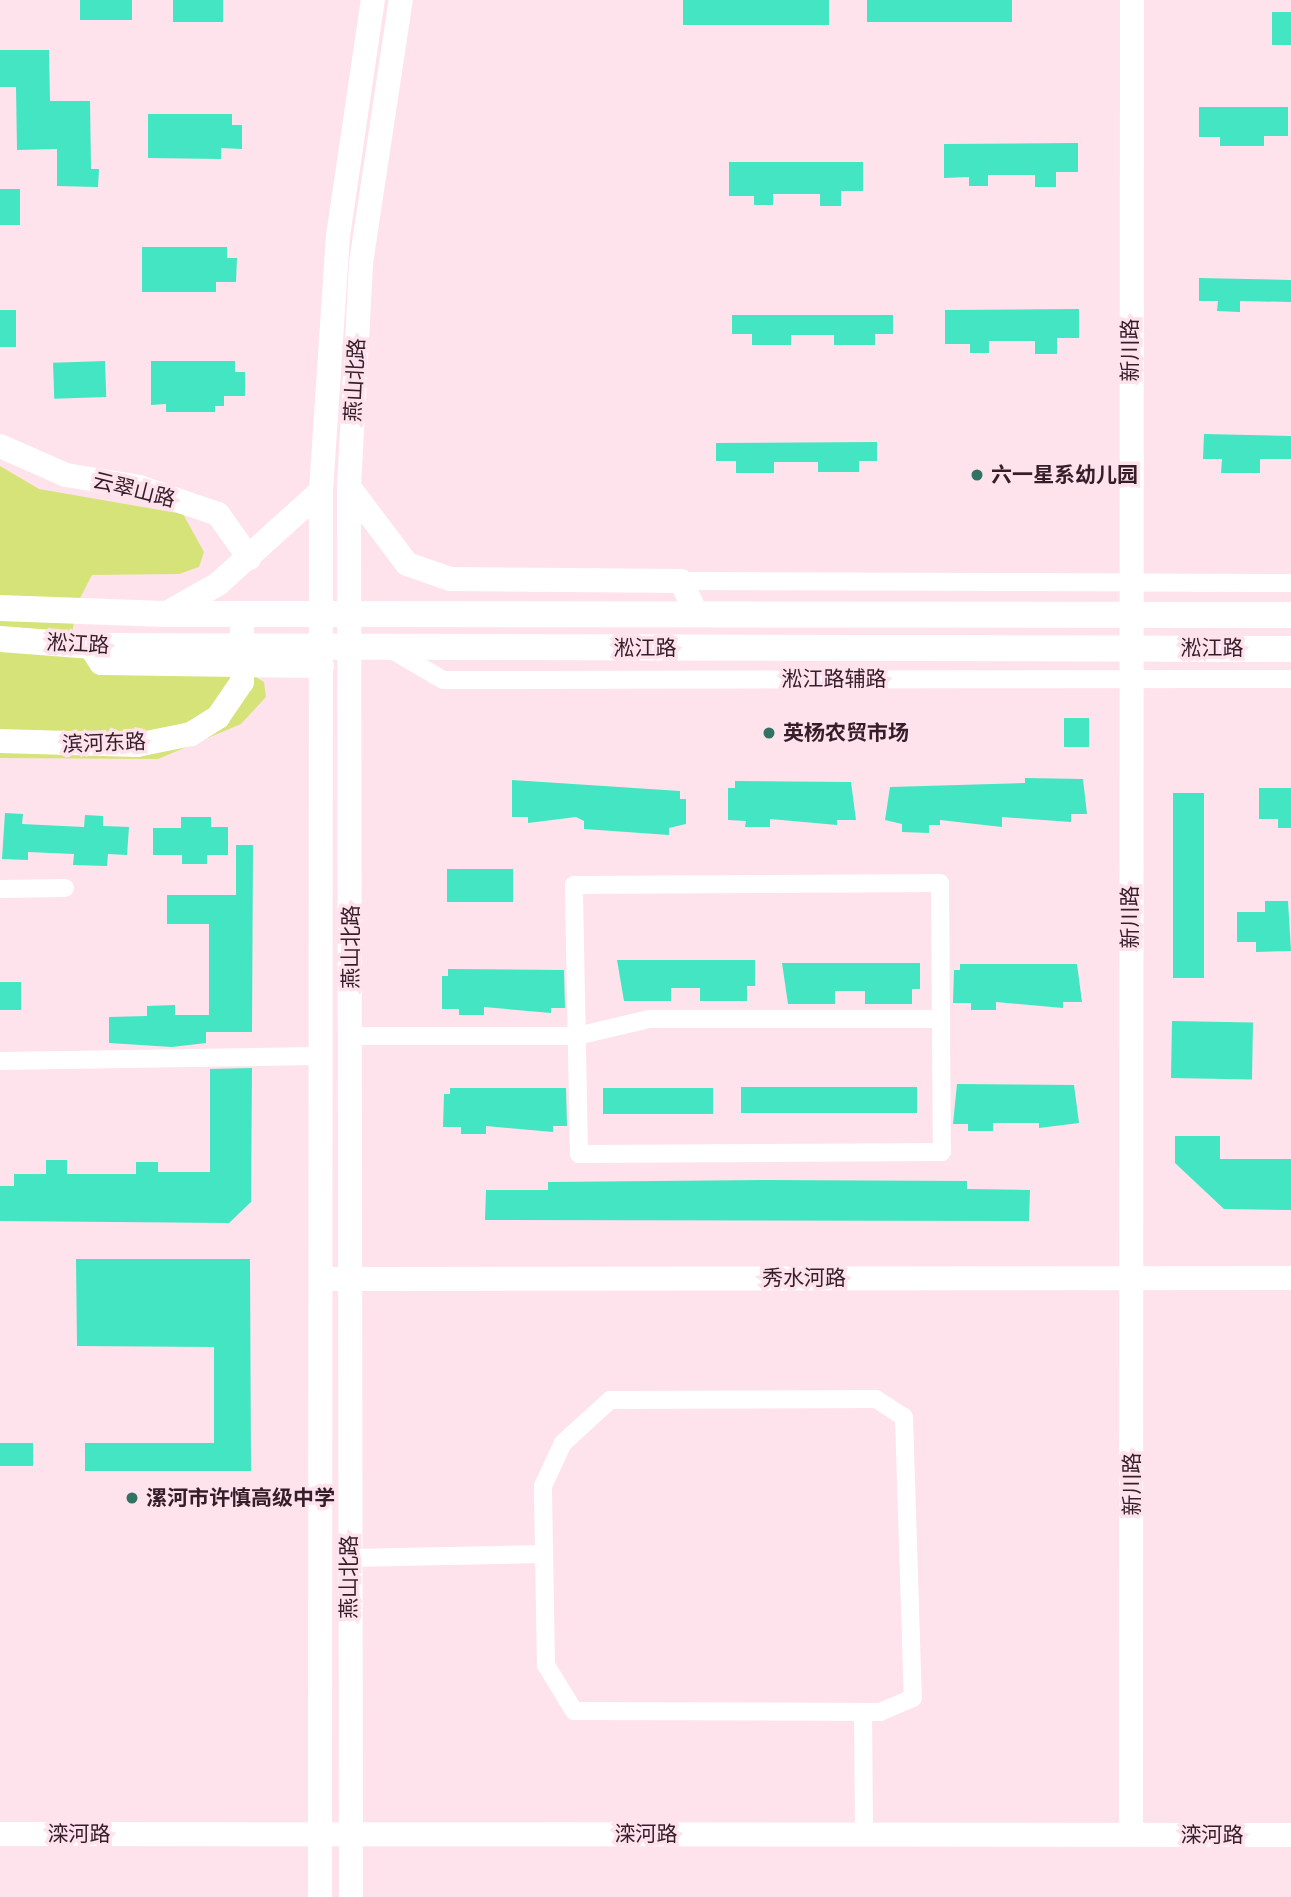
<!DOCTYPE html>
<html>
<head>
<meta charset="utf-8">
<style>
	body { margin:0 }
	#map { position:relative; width:1291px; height:1897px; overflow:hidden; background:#fee3ec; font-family:"Archivo Narrow","Noto Sans SC",sans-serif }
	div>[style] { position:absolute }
	.green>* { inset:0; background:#d6e378 }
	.building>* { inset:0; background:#43e5c2; transform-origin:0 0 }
	.street>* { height:18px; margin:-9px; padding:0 9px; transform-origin:9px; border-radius:9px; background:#fff }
	.secondary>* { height:24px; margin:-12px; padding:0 12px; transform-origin:12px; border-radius:12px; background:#fff }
	.primary>* { height:26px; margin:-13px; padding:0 13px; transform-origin:13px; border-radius:13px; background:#fff }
	.dots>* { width:19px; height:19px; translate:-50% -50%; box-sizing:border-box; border:4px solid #fee3ec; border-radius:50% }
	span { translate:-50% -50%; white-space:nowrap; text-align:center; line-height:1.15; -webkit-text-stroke:7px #fee3ec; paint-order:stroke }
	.street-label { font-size:21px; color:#361e28 }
	.poi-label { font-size:21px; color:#361e28; font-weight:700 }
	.left { translate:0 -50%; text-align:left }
</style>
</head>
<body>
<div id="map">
	<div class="green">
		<i style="clip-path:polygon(0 466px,39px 489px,183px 514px,204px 552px,199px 567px,179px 574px,92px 575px,77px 604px,68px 657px,221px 656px,264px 682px,266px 697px,241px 724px,158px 759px,0 758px)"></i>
	</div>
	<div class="building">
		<i style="left:80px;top:0;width:52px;height:20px"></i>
		<i style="left:173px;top:0;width:50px;height:22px"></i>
		<i style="left:683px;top:0;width:146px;height:25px"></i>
		<i style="left:867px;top:0;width:145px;height:22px"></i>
		<i style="left:1272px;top:12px;width:19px;height:33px"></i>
		<i style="clip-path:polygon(0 50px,49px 50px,50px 101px,90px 101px,91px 169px,99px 169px,98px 187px,57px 186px,57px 149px,17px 150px,16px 87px,0 87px)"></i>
		<i style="clip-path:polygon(1199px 107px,1288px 107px,1288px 136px,1264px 136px,1264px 146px,1220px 146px,1220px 137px,1199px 137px)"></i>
		<i style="clip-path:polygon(148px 114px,232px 114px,232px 125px,242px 125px,242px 149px,221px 148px,221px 159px,148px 158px)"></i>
		<i style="clip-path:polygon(1078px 143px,1078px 172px,1056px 172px,1056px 187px,1035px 187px,1035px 175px,988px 175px,988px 186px,969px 186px,969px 177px,944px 178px,944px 144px)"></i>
		<i style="clip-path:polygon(729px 162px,863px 162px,863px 191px,841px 191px,841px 206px,820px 206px,820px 194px,773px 194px,773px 205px,754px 205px,754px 196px,729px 196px)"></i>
		<i style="left:0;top:189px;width:20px;height:36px"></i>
		<i style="clip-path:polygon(142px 247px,227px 247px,227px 258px,237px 258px,236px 282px,216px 282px,216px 292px,142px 292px)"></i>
		<i style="clip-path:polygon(1199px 278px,1291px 280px,1291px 302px,1240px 301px,1240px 312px,1217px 311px,1218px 301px,1199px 301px)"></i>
		<i style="clip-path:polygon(1079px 309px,1079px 338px,1057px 338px,1057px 354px,1035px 354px,1035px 341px,989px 341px,989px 353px,970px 353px,970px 344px,945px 344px,945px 310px)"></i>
		<i style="left:0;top:310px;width:16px;height:37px"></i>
		<i style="clip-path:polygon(732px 315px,893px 315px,893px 334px,875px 334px,875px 345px,834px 345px,834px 335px,791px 335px,791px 345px,752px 345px,752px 334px,732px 334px)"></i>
		<i style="left:105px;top:361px;width:36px;height:52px;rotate:88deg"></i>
		<i style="clip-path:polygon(151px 361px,235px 361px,235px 372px,245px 372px,245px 396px,224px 396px,224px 406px,215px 406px,215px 412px,166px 412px,166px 404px,151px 405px)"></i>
		<i style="clip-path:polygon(1204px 434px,1291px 436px,1291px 459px,1260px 459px,1260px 473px,1221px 473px,1222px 459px,1203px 459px)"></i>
		<i style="clip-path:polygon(877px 442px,877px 461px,859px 461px,859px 472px,818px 472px,818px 462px,774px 462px,774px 473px,736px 473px,736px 461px,716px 461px,716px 443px)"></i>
		<i style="left:1064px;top:718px;width:25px;height:29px"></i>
		<i style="clip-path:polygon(1025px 778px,1083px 779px,1087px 814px,1071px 814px,1071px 822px,1002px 817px,1002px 827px,940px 820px,940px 825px,929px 825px,929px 833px,902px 832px,902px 824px,885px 820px,890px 787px,1025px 783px)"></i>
		<i style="clip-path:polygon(512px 780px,680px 791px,680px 799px,686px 799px,686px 824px,669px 828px,669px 835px,584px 829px,584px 821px,576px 817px,528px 823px,528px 817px,512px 817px)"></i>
		<i style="clip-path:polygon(735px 781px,851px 782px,856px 820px,837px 820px,837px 825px,770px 819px,770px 827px,745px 827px,746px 821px,728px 820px,728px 788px,735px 788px)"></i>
		<i style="clip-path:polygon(1259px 788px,1291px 788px,1291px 828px,1278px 828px,1278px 819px,1259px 819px)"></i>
		<i style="left:1173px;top:793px;width:31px;height:185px"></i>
		<i style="clip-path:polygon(5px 813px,23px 814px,22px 824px,84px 827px,85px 815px,103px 816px,103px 826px,129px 827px,127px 855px,108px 854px,107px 866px,73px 865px,74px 854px,28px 852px,28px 860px,2px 859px)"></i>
		<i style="clip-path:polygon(181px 817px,211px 817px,211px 827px,228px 827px,228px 855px,207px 855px,207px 864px,182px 864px,182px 855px,153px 855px,153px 828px,181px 828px)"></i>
		<i style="clip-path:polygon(236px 845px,253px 845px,252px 1032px,206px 1032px,206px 1043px,172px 1047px,109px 1043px,109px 1017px,147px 1016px,147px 1006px,175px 1005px,175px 1015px,209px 1015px,209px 924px,167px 924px,167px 895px,236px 895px)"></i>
		<i style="left:447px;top:869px;width:66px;height:33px"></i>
		<i style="clip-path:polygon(1265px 901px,1288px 901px,1291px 951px,1256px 952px,1256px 942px,1237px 942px,1237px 912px,1265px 912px)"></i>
		<i style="clip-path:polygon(617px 960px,755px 960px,755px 986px,747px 986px,747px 1001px,700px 1001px,700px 988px,671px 988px,671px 1001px,624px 1001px)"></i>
		<i style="clip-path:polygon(782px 963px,920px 963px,920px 989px,912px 989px,912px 1004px,865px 1004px,865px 991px,835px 991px,835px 1004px,788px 1004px)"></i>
		<i style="clip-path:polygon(960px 964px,1077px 964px,1082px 1002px,1063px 1002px,1063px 1008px,996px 1002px,996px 1010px,971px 1010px,971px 1003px,953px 1003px,954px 970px,960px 970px)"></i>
		<i style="clip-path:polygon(448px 969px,564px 970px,565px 1008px,551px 1008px,551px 1013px,484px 1007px,484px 1015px,459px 1015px,459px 1009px,442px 1009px,442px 976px,448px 976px)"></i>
		<i style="left:0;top:982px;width:21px;height:28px"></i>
		<i style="left:1172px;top:1021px;width:81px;height:57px;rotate:1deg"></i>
		<i style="clip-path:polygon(252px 1068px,251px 1202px,229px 1223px,0 1221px,0 1186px,14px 1186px,14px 1174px,46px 1174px,46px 1160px,67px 1160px,67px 1174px,136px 1174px,136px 1162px,158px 1162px,158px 1172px,210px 1172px,210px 1069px)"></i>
		<i style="clip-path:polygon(957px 1084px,1074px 1085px,1079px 1123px,1039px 1128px,1039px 1123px,993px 1123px,993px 1131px,968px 1131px,968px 1124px,953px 1124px)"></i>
		<i style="left:741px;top:1087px;width:176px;height:26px"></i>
		<i style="clip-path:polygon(450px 1088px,566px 1088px,567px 1126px,553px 1126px,553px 1132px,486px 1126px,486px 1134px,461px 1134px,461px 1127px,443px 1127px,444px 1094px,450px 1094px)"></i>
		<i style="left:713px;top:1088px;width:26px;height:110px;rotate:90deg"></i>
		<i style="clip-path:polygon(1175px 1136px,1220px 1136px,1220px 1159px,1291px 1159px,1291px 1210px,1224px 1209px,1175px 1163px)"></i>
		<i style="clip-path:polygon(766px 1180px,967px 1181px,967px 1189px,1030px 1190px,1029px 1221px,485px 1220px,486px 1190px,548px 1190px,548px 1182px)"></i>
		<i style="clip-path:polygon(76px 1259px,250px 1259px,251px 1471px,85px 1471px,85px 1443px,214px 1443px,214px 1347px,77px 1346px)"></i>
		<i style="left:0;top:1443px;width:33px;height:23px"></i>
	</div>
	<div class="street">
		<i style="left:681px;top:581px;width:610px;rotate:0.19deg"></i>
		<i style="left:390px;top:649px;width:61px;rotate:30.3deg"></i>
		<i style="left:443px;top:680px;width:848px;rotate:-0.07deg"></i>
		<i style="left:940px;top:883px;width:269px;rotate:89.6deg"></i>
		<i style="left:942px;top:1152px;width:363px;rotate:179.7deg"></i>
		<i style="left:579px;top:1154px;width:269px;rotate:-91.1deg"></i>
		<i style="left:574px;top:885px;width:366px;rotate:-0.3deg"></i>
		<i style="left:0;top:889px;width:65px;rotate:-0.9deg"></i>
		<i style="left:351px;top:1036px;width:226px"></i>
		<i style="left:577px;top:1036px;width:74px;rotate:-13.3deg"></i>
		<i style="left:649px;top:1019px;width:292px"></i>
		<i style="left:0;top:1061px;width:317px;rotate:-0.9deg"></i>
		<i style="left:876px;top:1399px;width:33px;rotate:33deg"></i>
		<i style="left:904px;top:1417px;width:281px;rotate:88.2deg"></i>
		<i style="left:913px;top:1698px;width:36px;rotate:157deg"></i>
		<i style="left:880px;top:1712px;width:306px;rotate:-179.8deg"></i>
		<i style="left:574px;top:1711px;width:54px;rotate:-121.3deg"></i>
		<i style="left:546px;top:1665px;width:179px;rotate:-91deg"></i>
		<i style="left:543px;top:1486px;width:47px;rotate:-65.1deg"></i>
		<i style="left:563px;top:1443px;width:64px;rotate:-42.5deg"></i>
		<i style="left:610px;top:1400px;width:266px;rotate:-0.2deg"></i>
		<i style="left:349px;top:1558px;width:195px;rotate:-1.2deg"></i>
		<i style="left:863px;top:1712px;width:122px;rotate:89.5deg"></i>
	</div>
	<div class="secondary">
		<i style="left:0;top:446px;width:72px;rotate:23.7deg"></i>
		<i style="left:66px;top:475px;width:74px;rotate:9.3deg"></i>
		<i style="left:139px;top:487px;width:83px;rotate:18.9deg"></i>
		<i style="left:218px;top:514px;width:54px;rotate:54.8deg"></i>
		<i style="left:349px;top:487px;width:96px;rotate:53deg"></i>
		<i style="left:407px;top:564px;width:46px;rotate:19.2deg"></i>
		<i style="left:450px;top:579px;width:231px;rotate:0.5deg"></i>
		<i style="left:681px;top:581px;width:35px;rotate:65deg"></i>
		<i style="left:165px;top:614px;width:61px;rotate:-29.5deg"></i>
		<i style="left:218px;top:584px;width:139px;rotate:-42.1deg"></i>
		<i style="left:90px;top:646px;width:20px;rotate:57deg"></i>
		<i style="left:101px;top:663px;width:221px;rotate:0.8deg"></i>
		<i style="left:0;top:741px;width:137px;rotate:1.7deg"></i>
		<i style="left:137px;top:745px;width:55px;rotate:-11.5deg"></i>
		<i style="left:191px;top:734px;width:32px;rotate:-32deg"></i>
		<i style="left:218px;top:717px;width:42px;rotate:-55.6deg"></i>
		<i style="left:242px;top:682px;width:68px;rotate:-90deg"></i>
		<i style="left:332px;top:1279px;width:959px;rotate:-0.06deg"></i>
		<i style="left:0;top:1834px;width:1291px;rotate:0.04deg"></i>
		<i style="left:1131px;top:1834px;width:1834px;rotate:-89.97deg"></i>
		<i style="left:320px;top:1897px;width:1406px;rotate:-89.96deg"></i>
		<i style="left:321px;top:491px;width:256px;rotate:-86.2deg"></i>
		<i style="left:338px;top:236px;width:239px;rotate:-81.6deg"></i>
		<i style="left:351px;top:1897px;width:1410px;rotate:-90.08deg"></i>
		<i style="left:349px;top:487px;width:224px;rotate:-86.9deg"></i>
		<i style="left:361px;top:263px;width:266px;rotate:-81.4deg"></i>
	</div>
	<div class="primary">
		<i style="left:0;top:608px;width:165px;rotate:2.1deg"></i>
		<i style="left:165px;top:614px;width:1126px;rotate:0.05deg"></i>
		<i style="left:0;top:639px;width:90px;rotate:4.4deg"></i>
		<i style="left:90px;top:646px;width:1201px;rotate:0.14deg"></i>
	</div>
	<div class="dots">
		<i style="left:977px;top:475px;background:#317363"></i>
		<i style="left:769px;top:733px;background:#317363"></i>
		<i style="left:132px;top:1498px;background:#317363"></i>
	</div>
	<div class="street-label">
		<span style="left:1130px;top:350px;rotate:-90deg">新川路</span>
		<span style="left:355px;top:380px;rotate:-87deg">燕山北路</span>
		<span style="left:134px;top:490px;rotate:14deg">云翠山路</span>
		<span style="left:78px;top:644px;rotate:3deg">淞江路</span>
		<span style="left:645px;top:648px">淞江路</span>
		<span style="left:1212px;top:648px">淞江路</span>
		<span style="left:834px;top:679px">淞江路辅路</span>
		<span style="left:104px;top:743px;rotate:-2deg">滨河东路</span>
		<span style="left:1130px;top:917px;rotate:-90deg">新川路</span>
		<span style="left:351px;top:947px;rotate:-90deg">燕山北路</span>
		<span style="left:804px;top:1278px">秀水河路</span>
		<span style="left:1132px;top:1484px;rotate:-90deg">新川路</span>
		<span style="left:349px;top:1577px;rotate:-90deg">燕山北路</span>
		<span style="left:79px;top:1834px">滦河路</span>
		<span style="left:646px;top:1834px">滦河路</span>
		<span style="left:1212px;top:1835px">滦河路</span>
	</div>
	<div class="poi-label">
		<span class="left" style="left:991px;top:475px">六一星系幼儿园</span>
		<span class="left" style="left:783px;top:733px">英杨农贸市场</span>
		<span class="left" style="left:146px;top:1498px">漯河市许慎高级中学</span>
	</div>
</div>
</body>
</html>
